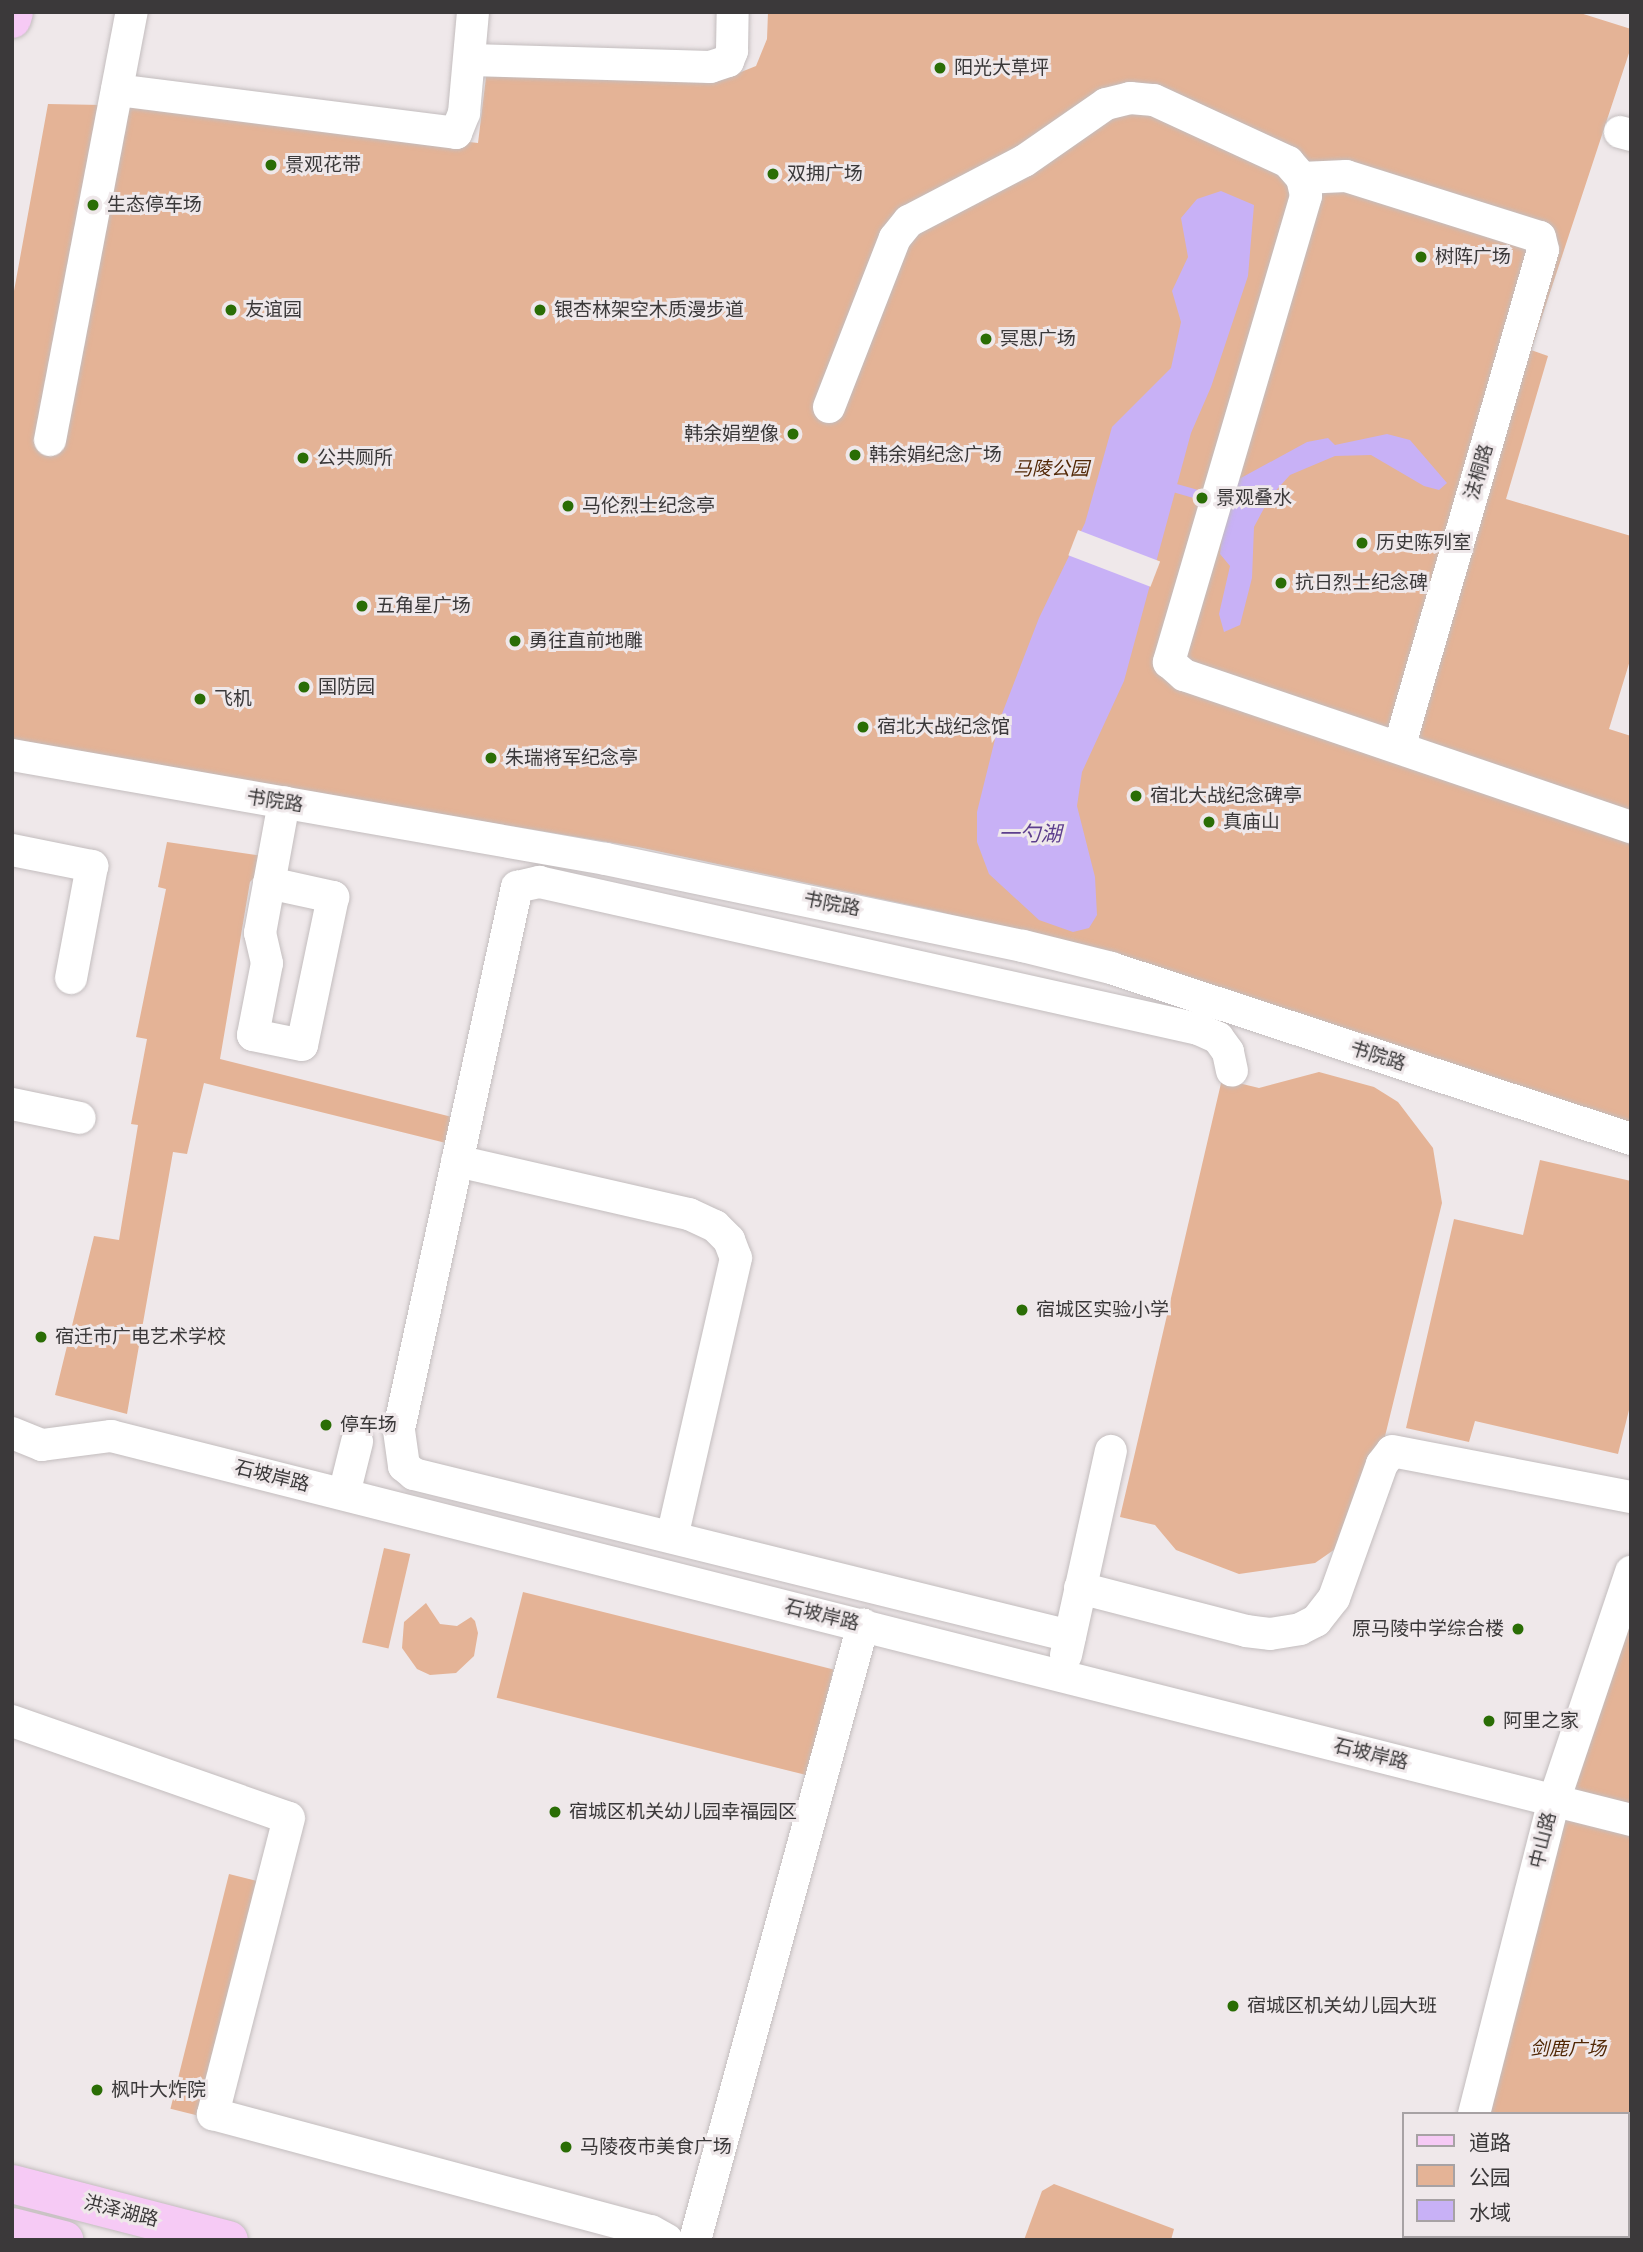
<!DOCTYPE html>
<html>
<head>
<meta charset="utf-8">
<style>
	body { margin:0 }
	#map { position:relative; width:1643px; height:2252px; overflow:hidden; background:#efe8ea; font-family:"Times New Roman","Noto Sans SC",serif }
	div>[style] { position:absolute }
	.green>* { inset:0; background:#e4b396; transform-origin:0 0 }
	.water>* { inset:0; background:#c8b1f6 }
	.pier>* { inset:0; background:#efe8ea; transform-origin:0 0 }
	.stream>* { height:9px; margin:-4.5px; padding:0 4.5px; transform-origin:4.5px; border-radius:4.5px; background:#c8b1f6 }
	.roads { filter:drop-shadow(0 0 2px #c3bdbe) drop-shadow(0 0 2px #c3bdbe) }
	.minor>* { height:32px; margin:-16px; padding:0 16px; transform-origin:16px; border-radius:16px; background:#fff }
	.major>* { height:38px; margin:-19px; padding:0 19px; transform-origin:19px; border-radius:19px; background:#f6caf5 }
	.dots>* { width:19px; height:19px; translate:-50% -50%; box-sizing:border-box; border:4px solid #efe8ea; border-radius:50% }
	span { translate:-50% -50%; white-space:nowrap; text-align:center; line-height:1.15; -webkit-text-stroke:6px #efe8ea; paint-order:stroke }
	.poi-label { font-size:19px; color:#3b393a }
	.left { translate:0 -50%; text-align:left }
	.right { translate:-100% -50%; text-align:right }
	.park-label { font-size:19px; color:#512705; font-style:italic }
	.street-label { font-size:19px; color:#3b393a }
	.water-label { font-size:21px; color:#5d3e8d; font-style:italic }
	.frame { position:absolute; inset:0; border:14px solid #3b393a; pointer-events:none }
	.legend { position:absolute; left:1402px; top:2112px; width:228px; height:126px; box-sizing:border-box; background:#efe8ea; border:2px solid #a7a2a4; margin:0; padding:9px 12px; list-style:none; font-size:21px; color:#3b393a }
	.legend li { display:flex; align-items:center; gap:14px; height:35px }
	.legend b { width:35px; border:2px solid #a7a2a4 }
</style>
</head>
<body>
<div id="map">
	<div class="green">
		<i style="clip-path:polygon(768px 12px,1577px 12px,1631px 29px,1631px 47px,1531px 350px,1548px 356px,1506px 499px,1631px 536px,1631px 657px,1609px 729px,1631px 736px,1631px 1124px,1160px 972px,937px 911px,638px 847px,12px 744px,12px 302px,48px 104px,157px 106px,478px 143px,487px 69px,716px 82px,756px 66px,767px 39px)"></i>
		<i style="clip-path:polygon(167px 842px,263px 856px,260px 871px,250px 882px,220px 1059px,456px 1118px,450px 1144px,204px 1083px,187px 1154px,173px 1152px,127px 1414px,55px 1395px,94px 1236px,119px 1240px,138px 1125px,131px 1124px,147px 1039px,136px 1037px,166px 889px,158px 887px)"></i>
		<i style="clip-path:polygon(1319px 1072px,1374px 1087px,1398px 1102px,1433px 1148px,1442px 1203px,1366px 1514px,1351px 1538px,1315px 1563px,1239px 1574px,1176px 1550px,1155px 1525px,1120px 1517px,1222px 1079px,1259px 1088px)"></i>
		<i style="clip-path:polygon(1540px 1160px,1631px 1181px,1631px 1402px,1618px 1454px,1475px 1421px,1469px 1442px,1406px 1428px,1454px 1219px,1523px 1235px)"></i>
		<i style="left:384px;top:1548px;width:27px;height:97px;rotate:13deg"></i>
		<i style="left:523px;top:1592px;width:320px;height:109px;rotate:14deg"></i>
		<i style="clip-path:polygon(1631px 1594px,1631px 2240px,1454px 2240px,1627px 2236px,1627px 2114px,1486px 2114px,1561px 1825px)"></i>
		<i style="clip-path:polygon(426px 1603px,440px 1624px,457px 1626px,471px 1617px,475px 1621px,478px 1633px,474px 1656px,456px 1673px,430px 1675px,417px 1669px,402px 1648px,404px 1622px)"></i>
		<i style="left:229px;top:1874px;width:29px;height:242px;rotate:14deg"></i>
		<i style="clip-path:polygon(1054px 2184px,1174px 2229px,1171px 2240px,1024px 2240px,1042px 2191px)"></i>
	</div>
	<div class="water">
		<i style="clip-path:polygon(1221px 191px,1254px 205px,1248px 276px,1211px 387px,1191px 433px,1124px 681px,1082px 772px,1077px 806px,1095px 877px,1097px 915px,1089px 928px,1073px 932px,1039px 920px,989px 874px,977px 842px,977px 812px,1000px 719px,1039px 618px,1085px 523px,1112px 427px,1171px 368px,1181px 322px,1172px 291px,1188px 257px,1181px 218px,1197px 199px)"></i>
		<i style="clip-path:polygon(1387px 434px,1410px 440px,1447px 483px,1439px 490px,1424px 486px,1371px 455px,1335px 456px,1290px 475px,1270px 497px,1254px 527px,1252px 578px,1240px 625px,1224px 632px,1219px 614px,1230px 566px,1220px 554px,1223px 526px,1239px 479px,1307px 442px,1328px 438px,1335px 445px)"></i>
	</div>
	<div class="pier">
		<i style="left:1078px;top:530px;width:88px;height:27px;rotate:21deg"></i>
	</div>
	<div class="stream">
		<i style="left:1176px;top:488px;width:36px;rotate:16deg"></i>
	</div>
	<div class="roads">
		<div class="minor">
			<i style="left:471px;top:60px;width:239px;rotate:1.7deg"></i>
			<i style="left:710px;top:67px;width:19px;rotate:-18deg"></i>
			<i style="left:728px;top:61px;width:11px;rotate:-68deg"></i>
			<i style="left:732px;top:51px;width:39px;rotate:-89deg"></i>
			<i style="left:117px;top:90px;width:342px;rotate:7.2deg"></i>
			<i style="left:456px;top:133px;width:22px;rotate:-68deg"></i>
			<i style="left:464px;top:113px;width:101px;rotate:-84.9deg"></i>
			<i style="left:1620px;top:132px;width:11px;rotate:15deg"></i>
			<i style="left:1302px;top:178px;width:44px;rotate:-2.6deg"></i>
			<i style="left:1346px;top:176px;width:203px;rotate:17.5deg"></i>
			<i style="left:1540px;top:237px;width:13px;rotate:77deg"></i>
			<i style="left:1543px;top:250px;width:518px;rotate:106.13deg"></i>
			<i style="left:829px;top:407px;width:181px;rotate:-68.7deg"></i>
			<i style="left:895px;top:238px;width:22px;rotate:-51deg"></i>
			<i style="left:909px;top:221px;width:130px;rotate:-27.6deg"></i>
			<i style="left:1024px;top:161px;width:100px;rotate:-34.8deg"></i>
			<i style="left:1106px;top:104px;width:25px;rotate:-14deg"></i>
			<i style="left:1130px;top:98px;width:24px;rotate:5deg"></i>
			<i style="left:1154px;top:100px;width:148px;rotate:24.8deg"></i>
			<i style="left:1288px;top:162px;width:21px;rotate:49deg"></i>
			<i style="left:1302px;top:178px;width:18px;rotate:77deg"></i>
			<i style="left:1306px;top:196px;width:486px;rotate:106.4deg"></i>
			<i style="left:1169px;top:662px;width:20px;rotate:41deg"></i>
			<i style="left:1184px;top:675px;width:472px;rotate:18.8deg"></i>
			<i style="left:50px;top:440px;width:436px;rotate:-79.2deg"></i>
			<i style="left:12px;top:755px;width:603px;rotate:9.93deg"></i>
			<i style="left:606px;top:859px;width:426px;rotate:11.8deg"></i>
			<i style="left:1023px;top:946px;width:91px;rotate:14deg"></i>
			<i style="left:1111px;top:968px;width:547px;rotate:18.2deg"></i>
			<i style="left:12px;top:850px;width:82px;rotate:11.3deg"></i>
			<i style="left:92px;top:866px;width:114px;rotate:100.6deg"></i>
			<i style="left:269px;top:883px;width:66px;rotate:12.3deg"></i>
			<i style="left:333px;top:897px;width:151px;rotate:101.8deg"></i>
			<i style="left:302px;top:1045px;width:50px;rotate:-168.5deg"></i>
			<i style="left:253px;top:1035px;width:73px;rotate:-79deg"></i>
			<i style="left:267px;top:963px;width:31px;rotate:-103deg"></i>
			<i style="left:260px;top:933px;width:133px;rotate:-79.6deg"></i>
			<i style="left:12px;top:1104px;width:69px;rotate:11.6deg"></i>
			<i style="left:457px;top:1161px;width:238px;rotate:12.9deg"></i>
			<i style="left:689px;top:1214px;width:29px;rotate:25deg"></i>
			<i style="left:715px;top:1226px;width:20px;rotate:45deg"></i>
			<i style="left:729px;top:1240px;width:19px;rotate:69deg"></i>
			<i style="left:736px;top:1258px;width:286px;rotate:102.9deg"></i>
			<i style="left:12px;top:1433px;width:32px;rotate:22deg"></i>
			<i style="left:42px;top:1445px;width:70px;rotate:-7.4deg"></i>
			<i style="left:111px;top:1436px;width:1568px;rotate:14.18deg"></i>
			<i style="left:344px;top:1494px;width:54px;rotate:-76deg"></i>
			<i style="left:1080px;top:1588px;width:171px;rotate:14.5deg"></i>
			<i style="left:1246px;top:1631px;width:24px;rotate:7deg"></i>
			<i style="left:1270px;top:1634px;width:30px;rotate:-9deg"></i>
			<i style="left:1300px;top:1629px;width:18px;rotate:-27deg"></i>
			<i style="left:1316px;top:1621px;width:29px;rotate:-52deg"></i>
			<i style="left:1334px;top:1598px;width:142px;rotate:-70.3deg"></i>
			<i style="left:1382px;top:1464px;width:16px;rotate:-52deg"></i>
			<i style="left:1392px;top:1451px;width:243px;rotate:10.9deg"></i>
			<i style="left:1070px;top:1636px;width:676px;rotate:-166.13deg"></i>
			<i style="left:414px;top:1474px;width:13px;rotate:-141deg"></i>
			<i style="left:404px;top:1466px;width:37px;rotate:-98deg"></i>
			<i style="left:399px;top:1429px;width:555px;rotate:-77.72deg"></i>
			<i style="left:517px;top:887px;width:23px;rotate:-13deg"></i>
			<i style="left:539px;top:882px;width:675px;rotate:12.57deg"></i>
			<i style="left:1198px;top:1029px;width:22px;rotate:24deg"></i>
			<i style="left:1218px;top:1038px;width:17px;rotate:54deg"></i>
			<i style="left:1228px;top:1052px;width:19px;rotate:78deg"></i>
			<i style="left:1066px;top:1655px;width:209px;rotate:-77.6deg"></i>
			<i style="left:12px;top:1721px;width:293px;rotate:19.3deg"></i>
			<i style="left:289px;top:1818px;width:306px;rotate:104.4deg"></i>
			<i style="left:213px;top:2114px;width:453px;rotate:15deg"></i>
			<i style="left:651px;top:2231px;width:18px;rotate:29deg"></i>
			<i style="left:1474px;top:2114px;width:323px;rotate:-75.7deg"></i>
			<i style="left:1554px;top:1801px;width:242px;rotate:-71.4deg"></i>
			<i style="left:695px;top:2240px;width:638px;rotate:-74.72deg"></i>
			<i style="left:1441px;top:2240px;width:4px;rotate:-76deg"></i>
		</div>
		<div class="major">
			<i style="left:12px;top:19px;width:7px;rotate:-74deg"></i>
			<i style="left:12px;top:2184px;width:224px;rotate:14.5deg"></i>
			<i style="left:12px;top:2227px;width:54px;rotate:14deg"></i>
		</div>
	</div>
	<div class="dots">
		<i style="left:940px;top:68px;background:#2a6d05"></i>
		<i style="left:271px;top:165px;background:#2a6d05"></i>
		<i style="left:773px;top:174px;background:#2a6d05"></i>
		<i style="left:93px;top:205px;background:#2a6d05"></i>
		<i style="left:1421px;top:257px;background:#2a6d05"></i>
		<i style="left:231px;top:310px;background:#2a6d05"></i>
		<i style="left:540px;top:310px;background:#2a6d05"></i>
		<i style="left:986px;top:339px;background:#2a6d05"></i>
		<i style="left:793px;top:434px;background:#2a6d05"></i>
		<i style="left:855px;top:455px;background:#2a6d05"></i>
		<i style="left:303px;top:458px;background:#2a6d05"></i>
		<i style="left:1202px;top:498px;background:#2a6d05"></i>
		<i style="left:568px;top:506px;background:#2a6d05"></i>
		<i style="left:1362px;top:543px;background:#2a6d05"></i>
		<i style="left:1281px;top:583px;background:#2a6d05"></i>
		<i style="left:362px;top:606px;background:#2a6d05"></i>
		<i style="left:515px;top:641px;background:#2a6d05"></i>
		<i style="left:304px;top:687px;background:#2a6d05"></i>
		<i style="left:200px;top:699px;background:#2a6d05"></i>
		<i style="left:863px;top:727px;background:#2a6d05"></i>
		<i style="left:491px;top:758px;background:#2a6d05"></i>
		<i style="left:1136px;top:796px;background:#2a6d05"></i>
		<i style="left:1209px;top:822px;background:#2a6d05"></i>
		<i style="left:1022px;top:1310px;background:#2a6d05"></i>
		<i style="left:41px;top:1337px;background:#2a6d05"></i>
		<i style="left:326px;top:1425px;background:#2a6d05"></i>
		<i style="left:1518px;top:1629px;background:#2a6d05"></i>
		<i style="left:1489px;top:1721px;background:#2a6d05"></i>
		<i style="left:555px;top:1812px;background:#2a6d05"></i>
		<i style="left:1233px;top:2006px;background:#2a6d05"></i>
		<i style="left:97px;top:2090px;background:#2a6d05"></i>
		<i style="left:566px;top:2147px;background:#2a6d05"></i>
	</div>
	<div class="poi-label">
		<span class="left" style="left:954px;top:68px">阳光大草坪</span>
		<span class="left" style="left:285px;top:165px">景观花带</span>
		<span class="left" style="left:787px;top:174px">双拥广场</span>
		<span class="left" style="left:107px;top:205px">生态停车场</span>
		<span class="left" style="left:1435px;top:257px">树阵广场</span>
		<span class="left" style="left:245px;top:310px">友谊园</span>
		<span class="left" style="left:554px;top:310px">银杏林架空木质漫步道</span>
		<span class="left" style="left:1000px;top:339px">冥思广场</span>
		<span class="right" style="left:779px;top:434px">韩余娟塑像</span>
		<span class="left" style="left:869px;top:455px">韩余娟纪念广场</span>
		<span class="left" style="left:317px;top:458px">公共厕所</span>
		<span class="left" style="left:1216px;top:498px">景观叠水</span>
		<span class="left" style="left:582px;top:506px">马伦烈士纪念亭</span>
		<span class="left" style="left:1376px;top:543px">历史陈列室</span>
		<span class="left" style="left:1295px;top:583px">抗日烈士纪念碑</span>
		<span class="left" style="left:376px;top:606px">五角星广场</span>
		<span class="left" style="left:529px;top:641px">勇往直前地雕</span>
		<span class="left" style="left:318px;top:687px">国防园</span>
		<span class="left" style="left:214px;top:699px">飞机</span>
		<span class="left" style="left:877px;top:727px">宿北大战纪念馆</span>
		<span class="left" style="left:505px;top:758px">朱瑞将军纪念亭</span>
		<span class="left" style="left:1150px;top:796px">宿北大战纪念碑亭</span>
		<span class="left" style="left:1223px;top:822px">真庙山</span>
		<span class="left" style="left:1036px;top:1310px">宿城区实验小学</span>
		<span class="left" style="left:55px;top:1337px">宿迁市广电艺术学校</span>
		<span class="left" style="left:340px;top:1425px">停车场</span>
		<span class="right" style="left:1504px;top:1629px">原马陵中学综合楼</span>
		<span class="left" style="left:1503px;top:1721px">阿里之家</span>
		<span class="left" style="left:569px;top:1812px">宿城区机关幼儿园幸福园区</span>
		<span class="left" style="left:1247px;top:2006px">宿城区机关幼儿园大班</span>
		<span class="left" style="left:111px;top:2090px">枫叶大炸院</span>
		<span class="left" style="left:580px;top:2147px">马陵夜市美食广场</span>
	</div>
	<div class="park-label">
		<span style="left:1051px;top:469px">马陵公园</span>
		<span style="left:1568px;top:2049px">剑鹿广场</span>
	</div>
	<div class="street-label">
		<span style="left:1479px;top:472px;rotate:-74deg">法桐路</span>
		<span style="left:275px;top:801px;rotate:9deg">书院路</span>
		<span style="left:832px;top:904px;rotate:11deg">书院路</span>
		<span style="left:1378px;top:1056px;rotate:18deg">书院路</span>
		<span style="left:272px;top:1476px;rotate:14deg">石坡岸路</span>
		<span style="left:822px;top:1615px;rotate:14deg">石坡岸路</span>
		<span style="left:1371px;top:1754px;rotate:14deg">石坡岸路</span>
		<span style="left:1543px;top:1840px;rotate:-76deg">中山路</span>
		<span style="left:121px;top:2211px;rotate:14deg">洪泽湖路</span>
	</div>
	<div class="water-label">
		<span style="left:1030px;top:834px">一勺湖</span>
	</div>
	<div class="frame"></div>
	<ul class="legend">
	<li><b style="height:9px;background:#f6caf5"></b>道路</li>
	<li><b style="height:19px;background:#e4b396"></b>公园</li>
	<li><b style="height:19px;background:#c8b1f6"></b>水域</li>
	</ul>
</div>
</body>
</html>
